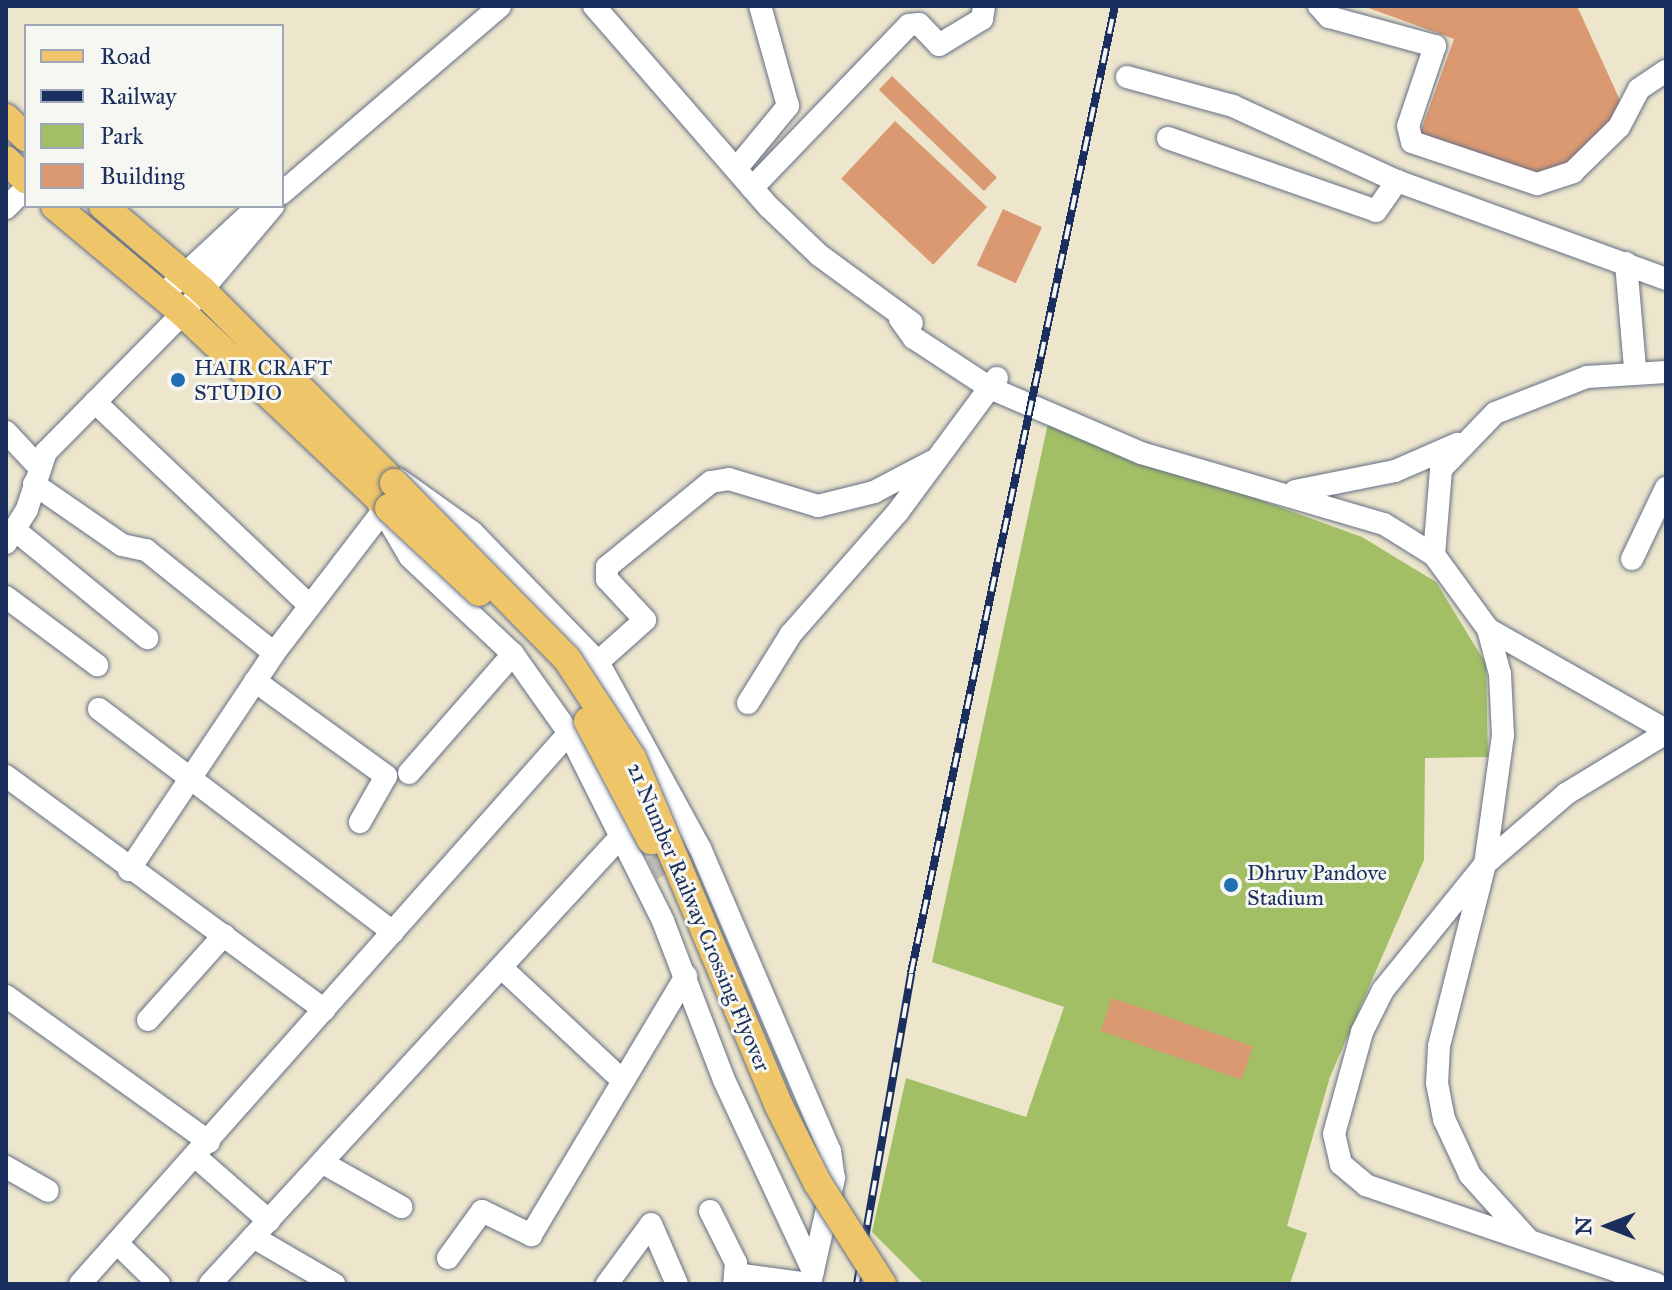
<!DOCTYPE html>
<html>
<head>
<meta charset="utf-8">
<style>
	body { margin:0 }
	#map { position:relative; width:1672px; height:1290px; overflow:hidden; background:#ede6cd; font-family:"IM FELL Great Primer",serif }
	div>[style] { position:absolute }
	.green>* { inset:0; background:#a3bf66 }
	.building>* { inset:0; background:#db9971; transform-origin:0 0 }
	.minor-tunnel>* { height:22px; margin-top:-11px; transform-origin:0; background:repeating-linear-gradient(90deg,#c3c1b7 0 22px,transparent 0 33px) }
	.roads { filter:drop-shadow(0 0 2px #646f85) drop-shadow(0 0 2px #646f85) }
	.minor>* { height:22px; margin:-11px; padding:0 11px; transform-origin:11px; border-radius:11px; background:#fff }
	.major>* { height:28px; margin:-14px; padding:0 14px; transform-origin:14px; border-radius:14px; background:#eec569 }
	.rail>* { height:8px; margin-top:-4px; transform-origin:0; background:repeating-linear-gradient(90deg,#f6f6f2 0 15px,#1b2f5e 0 30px); box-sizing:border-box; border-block:2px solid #1b2f5e }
	.bridges { filter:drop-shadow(0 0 2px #646f85) drop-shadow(0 0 2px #646f85) }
	.major-bridge>* { height:28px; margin:-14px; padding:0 14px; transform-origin:14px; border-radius:14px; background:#eec569 }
	.dots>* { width:22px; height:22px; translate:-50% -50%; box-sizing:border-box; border:4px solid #f6f6f2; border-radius:50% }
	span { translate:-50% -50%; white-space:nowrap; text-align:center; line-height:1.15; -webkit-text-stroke:6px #f6f6f2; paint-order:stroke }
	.poi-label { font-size:22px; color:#1b2f5e }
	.left { translate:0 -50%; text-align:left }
	.street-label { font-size:22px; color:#1b2f5e }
	.frame { position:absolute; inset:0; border:8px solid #1b2f5e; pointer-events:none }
	.legend { position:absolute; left:24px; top:24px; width:260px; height:184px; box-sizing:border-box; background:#f6f6f2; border:2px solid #9ea6b7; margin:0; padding:10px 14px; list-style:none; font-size:24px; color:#1b2f5e }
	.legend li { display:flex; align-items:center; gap:16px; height:40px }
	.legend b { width:40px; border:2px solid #9ea6b7 }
	.north { position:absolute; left:1568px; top:1186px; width:80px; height:80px; -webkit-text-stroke:6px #f6f6f2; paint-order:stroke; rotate:270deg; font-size:22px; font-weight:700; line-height:32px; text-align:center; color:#1b2f5e }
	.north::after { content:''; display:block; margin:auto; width:28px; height:36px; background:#1b2f5e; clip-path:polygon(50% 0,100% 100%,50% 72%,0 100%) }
</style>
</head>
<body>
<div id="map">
	<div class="green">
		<i style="clip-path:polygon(1048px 423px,1362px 537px,1436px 582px,1486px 664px,1488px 757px,1425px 758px,1424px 860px,1330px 1077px,1287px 1226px,1307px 1233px,1290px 1284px,924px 1284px,872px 1232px,906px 1078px,1026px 1117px,1064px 1007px,932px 962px)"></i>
	</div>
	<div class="building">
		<i style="clip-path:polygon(1363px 6px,1577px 6px,1624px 109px,1585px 156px,1537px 178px,1419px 136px,1454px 39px)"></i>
		<i style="left:892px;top:76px;width:146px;height:19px;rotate:44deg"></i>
		<i style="left:895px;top:121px;width:126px;height:79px;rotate:43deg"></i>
		<i style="left:1003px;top:209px;width:43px;height:62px;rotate:25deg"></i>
		<i style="left:1112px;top:998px;width:149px;height:35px;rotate:19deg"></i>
	</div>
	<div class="minor-tunnel">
		<i style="left:652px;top:869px;width:38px;rotate:-25deg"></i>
	</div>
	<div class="roads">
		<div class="minor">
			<i style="left:594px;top:6px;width:267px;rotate:49deg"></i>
			<i style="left:769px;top:207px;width:69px;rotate:43.8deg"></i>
			<i style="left:819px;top:255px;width:115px;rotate:36.2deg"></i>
			<i style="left:1319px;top:6px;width:15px;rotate:48deg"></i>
			<i style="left:1329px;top:17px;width:110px;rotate:15.3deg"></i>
			<i style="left:1435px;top:46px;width:84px;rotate:108.6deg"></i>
			<i style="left:1408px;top:126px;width:16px;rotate:76deg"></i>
			<i style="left:1412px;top:142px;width:132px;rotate:18.6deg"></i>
			<i style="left:1537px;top:184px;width:38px;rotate:-18deg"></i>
			<i style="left:1573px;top:172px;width:64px;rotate:-44.4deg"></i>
			<i style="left:1619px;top:127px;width:43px;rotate:-62.2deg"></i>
			<i style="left:1639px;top:89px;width:32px;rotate:-34deg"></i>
			<i style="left:1127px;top:77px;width:110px;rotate:15.3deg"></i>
			<i style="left:1233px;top:106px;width:180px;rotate:24.6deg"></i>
			<i style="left:1397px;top:181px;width:286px;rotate:20deg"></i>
			<i style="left:1168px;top:138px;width:220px;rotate:19.3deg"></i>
			<i style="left:1376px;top:211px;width:37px;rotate:-55deg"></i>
			<i style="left:736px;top:169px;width:82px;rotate:-50.5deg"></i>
			<i style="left:788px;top:106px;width:104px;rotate:-105.6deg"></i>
			<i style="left:752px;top:188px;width:226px;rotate:-46.1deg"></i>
			<i style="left:909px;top:25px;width:10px;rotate:-6deg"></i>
			<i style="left:919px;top:24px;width:29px;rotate:46deg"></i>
			<i style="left:939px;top:45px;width:50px;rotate:-31.2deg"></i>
			<i style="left:982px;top:19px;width:13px;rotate:-81deg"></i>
			<i style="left:282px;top:193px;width:287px;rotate:-40.6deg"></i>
			<i style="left:6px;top:208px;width:28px;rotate:-45deg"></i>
			<i style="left:1626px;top:263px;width:106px;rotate:85.1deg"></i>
			<i style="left:172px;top:286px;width:117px;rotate:-42.9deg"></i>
			<i style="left:900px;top:319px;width:24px;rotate:54deg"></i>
			<i style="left:914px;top:338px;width:91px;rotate:33.3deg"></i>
			<i style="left:990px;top:388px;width:164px;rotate:23.3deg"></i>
			<i style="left:1141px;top:453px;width:253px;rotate:16.3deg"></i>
			<i style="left:1384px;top:524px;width:59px;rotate:31.8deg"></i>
			<i style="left:1434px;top:555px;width:92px;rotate:53.9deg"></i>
			<i style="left:1488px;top:629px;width:205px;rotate:29.6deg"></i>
			<i style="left:95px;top:402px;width:296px;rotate:43.5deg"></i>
			<i style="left:6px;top:432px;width:48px;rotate:46.7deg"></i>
			<i style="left:398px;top:479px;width:91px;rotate:35.6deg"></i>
			<i style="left:472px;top:532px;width:181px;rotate:45.9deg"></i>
			<i style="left:598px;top:662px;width:212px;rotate:61.3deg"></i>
			<i style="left:700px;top:848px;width:330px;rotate:66.8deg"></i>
			<i style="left:830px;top:1151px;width:27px;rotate:82deg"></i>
			<i style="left:834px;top:1178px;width:109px;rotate:102.8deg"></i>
			<i style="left:34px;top:484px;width:107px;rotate:34.7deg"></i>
			<i style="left:122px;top:545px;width:25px;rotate:12deg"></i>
			<i style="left:146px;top:550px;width:164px;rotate:38.8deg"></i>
			<i style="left:1295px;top:491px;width:102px;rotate:-11.3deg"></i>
			<i style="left:1395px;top:471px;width:68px;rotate:-23.5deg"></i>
			<i style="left:377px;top:501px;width:65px;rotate:59.5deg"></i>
			<i style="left:410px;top:557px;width:141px;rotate:43.3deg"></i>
			<i style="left:513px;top:654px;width:97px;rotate:54.7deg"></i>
			<i style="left:569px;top:733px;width:210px;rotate:63.4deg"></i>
			<i style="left:663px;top:921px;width:170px;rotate:69deg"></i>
			<i style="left:724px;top:1080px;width:211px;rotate:65deg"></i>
			<i style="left:15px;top:530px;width:171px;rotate:39.3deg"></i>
			<i style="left:6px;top:543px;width:40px;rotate:-58deg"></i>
			<i style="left:27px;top:509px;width:60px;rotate:-71.6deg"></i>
			<i style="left:46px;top:452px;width:195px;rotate:-45.4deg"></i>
			<i style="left:183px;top:313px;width:140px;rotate:-49.9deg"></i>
			<i style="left:1434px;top:555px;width:86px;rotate:-85.3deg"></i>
			<i style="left:1441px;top:469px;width:78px;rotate:-46deg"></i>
			<i style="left:1495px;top:413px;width:99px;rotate:-21.4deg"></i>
			<i style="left:1587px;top:377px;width:79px;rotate:-3.6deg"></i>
			<i style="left:1632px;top:559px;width:79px;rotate:-64.4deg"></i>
			<i style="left:6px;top:597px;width:114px;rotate:36.8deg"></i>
			<i style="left:1488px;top:629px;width:47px;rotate:75.1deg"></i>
			<i style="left:1500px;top:674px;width:61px;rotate:87.2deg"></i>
			<i style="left:1503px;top:735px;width:130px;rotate:97.9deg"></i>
			<i style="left:1485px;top:864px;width:188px;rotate:104.2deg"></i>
			<i style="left:1439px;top:1046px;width:37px;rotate:93deg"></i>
			<i style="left:1437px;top:1083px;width:37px;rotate:79deg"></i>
			<i style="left:1444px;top:1119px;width:62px;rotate:65.1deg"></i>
			<i style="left:1470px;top:1175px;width:85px;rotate:47.9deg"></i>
			<i style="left:598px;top:662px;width:63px;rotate:-41.8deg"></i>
			<i style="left:645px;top:620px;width:56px;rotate:-132.8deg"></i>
			<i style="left:607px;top:579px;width:12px;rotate:-90deg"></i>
			<i style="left:607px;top:567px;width:134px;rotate:-39.3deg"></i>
			<i style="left:711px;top:482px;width:18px;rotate:-9deg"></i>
			<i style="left:729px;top:479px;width:93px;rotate:16.9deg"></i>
			<i style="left:818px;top:506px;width:58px;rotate:-14deg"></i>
			<i style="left:874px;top:492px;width:64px;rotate:-27.8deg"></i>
			<i style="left:255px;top:681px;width:162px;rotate:35.9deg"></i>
			<i style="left:386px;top:776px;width:53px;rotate:119.5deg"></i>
			<i style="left:748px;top:703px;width:81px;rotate:-58.1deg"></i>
			<i style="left:791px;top:634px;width:161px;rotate:-48.8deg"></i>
			<i style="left:897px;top:513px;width:168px;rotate:-53.5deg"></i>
			<i style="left:99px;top:709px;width:369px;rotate:37.2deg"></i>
			<i style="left:409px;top:773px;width:158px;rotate:-48.8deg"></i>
			<i style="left:6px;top:776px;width:395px;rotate:36.3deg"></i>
			<i style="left:129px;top:870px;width:261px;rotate:-56.2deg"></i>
			<i style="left:274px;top:653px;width:178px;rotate:-52.5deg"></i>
			<i style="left:504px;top:970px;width:158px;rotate:43deg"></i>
			<i style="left:6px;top:996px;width:250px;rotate:35.7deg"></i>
			<i style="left:148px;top:1020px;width:114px;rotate:-48.2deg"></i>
			<i style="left:196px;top:1157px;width:97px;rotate:41.2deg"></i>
			<i style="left:323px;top:1163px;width:90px;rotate:29.4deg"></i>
			<i style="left:6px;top:1167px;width:48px;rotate:29.7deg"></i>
			<i style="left:710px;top:1211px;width:58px;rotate:63.4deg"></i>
			<i style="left:736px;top:1263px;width:21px;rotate:95deg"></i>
			<i style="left:253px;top:1237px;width:94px;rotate:30.1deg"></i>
			<i style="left:119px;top:1245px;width:56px;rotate:44.3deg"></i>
			<i style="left:448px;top:1258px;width:58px;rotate:-54.1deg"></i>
			<i style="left:482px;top:1211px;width:55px;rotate:26.1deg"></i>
			<i style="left:531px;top:1235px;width:302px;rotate:-59.1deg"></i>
			<i style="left:735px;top:1274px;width:76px;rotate:7.6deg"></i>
			<i style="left:80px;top:1284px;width:737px;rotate:-48.41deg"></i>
			<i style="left:210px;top:1284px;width:611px;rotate:-47.45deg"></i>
			<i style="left:607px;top:1284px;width:74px;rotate:-53.7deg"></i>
			<i style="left:651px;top:1224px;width:65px;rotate:66.6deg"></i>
			<i style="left:1656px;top:1284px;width:306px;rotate:-161.2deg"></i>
			<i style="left:1366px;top:1185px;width:33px;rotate:-140deg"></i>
			<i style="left:1341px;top:1164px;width:31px;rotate:-103deg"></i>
			<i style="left:1334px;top:1134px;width:106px;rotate:-74.6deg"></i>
			<i style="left:1362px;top:1032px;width:47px;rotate:-63.4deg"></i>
			<i style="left:1383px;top:990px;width:162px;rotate:-51deg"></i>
			<i style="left:1485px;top:864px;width:107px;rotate:-40.8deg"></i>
			<i style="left:1566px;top:794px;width:117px;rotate:-31.4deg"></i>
		</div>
		<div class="major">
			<i style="left:6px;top:118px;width:28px;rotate:44deg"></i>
			<i style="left:6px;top:160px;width:28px;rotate:44deg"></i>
			<i style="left:55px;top:206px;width:167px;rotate:39.9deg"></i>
			<i style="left:183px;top:313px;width:284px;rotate:43.4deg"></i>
			<i style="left:103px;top:206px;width:130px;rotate:40.3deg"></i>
			<i style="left:202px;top:290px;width:272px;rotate:45.1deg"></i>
		</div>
	</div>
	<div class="rail">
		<i style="left:857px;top:1284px;width:316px;rotate:-80.1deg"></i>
		<i style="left:911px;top:973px;width:988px;rotate:-78.09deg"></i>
	</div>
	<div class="bridges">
		<div class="major-bridge">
			<i style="left:394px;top:483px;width:247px;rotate:45.5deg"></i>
			<i style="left:567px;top:659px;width:118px;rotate:56.7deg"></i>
			<i style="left:632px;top:758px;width:378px;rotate:67.1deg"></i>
			<i style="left:779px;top:1106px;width:85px;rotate:63.4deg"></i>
			<i style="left:817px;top:1182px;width:121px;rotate:57.5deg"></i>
			<i style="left:389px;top:508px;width:123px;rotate:43deg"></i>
			<i style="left:588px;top:721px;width:135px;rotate:62.1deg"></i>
		</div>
	</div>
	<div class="dots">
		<i style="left:178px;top:380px;background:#1f6fb2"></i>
		<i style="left:1231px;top:885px;background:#1f6fb2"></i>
	</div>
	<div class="poi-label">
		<span class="left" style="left:194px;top:380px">HAIR CRAFT<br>STUDIO</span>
		<span class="left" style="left:1247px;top:885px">Dhruv Pandove<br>Stadium</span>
	</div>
	<div class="street-label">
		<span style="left:699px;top:917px;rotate:67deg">21 Number Railway Crossing Flyover</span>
	</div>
	<div class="frame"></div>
	<ul class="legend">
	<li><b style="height:10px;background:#eec569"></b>Road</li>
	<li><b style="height:10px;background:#1b2f5e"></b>Railway</li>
	<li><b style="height:22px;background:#a3bf66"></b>Park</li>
	<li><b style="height:22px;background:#db9971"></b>Building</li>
	</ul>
	<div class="north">N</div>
</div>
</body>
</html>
